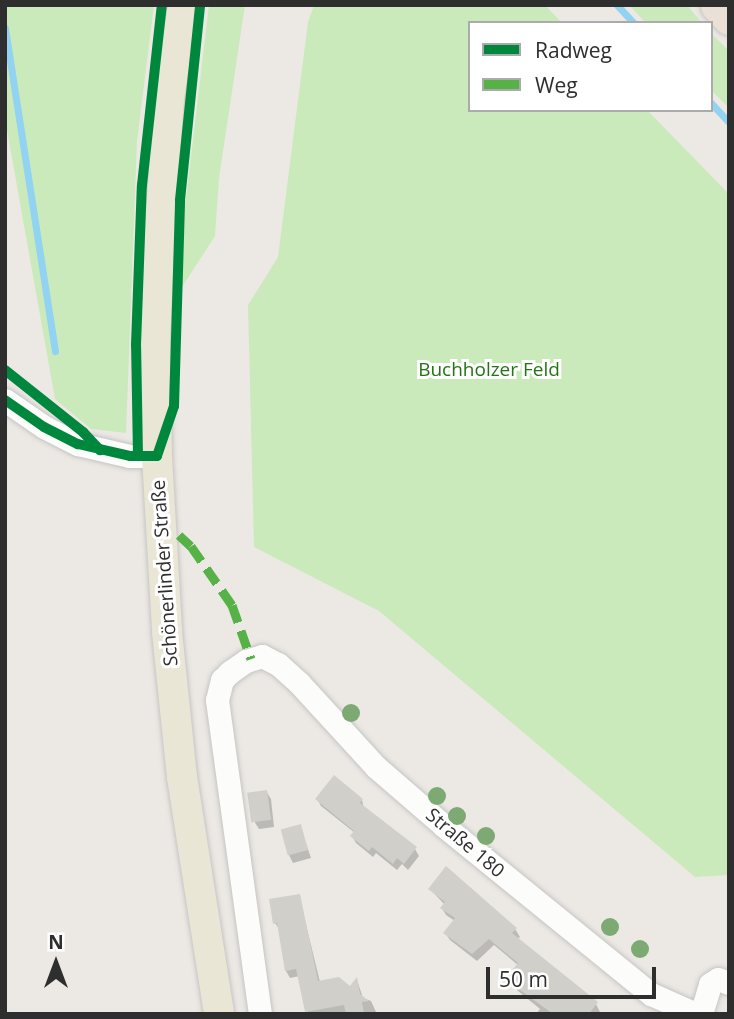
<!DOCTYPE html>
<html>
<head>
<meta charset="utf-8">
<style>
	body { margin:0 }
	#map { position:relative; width:734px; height:1019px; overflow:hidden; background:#ece9e4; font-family:"Open Sans",sans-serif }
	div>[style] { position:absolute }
	.green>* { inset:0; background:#caeabb }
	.shadow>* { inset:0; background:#0003 }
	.stream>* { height:7px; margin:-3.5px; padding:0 3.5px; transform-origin:3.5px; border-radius:3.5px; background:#92d3f2 }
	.building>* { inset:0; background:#d1cfca; transform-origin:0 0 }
	.roads { filter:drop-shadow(0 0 2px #c6c5c5) drop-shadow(0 0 2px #c6c5c5) }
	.minor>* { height:23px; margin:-11.5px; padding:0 11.5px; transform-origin:11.5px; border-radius:11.5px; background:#fcfcfb }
	.major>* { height:30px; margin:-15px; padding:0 15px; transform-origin:15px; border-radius:15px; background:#e9e6d5 }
	.highway>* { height:33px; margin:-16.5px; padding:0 16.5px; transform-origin:16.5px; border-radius:16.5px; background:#eae0d6 }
	.quiet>* { height:9px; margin-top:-4.5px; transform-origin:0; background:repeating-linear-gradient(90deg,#56b246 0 18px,transparent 0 27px) }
	.cycleway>* { height:10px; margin:-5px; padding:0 5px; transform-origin:5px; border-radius:5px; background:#00873e }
	.trees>* { width:18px; height:18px; margin:-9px; border-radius:50%; background:#7da972 }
	span { translate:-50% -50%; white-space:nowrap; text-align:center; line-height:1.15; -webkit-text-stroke:6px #fff; paint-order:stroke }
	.park-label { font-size:19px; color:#227415 }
	.street-label { font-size:19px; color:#2e2e2e }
	.frame { position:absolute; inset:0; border:7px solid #2e2e2e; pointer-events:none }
	.legend { position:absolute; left:468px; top:21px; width:245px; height:91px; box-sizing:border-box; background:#fff; border:2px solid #ababab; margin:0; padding:9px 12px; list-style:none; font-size:21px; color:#2e2e2e }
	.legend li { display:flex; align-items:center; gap:14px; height:35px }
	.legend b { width:35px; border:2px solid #ababab }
	.north { position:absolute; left:21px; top:928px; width:70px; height:70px; -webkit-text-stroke:5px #fff; paint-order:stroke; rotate:0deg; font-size:19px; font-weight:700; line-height:28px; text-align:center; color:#2e2e2e }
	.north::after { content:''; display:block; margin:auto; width:24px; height:32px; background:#2e2e2e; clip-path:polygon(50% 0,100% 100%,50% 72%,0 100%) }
	.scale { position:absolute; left:486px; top:967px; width:170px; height:32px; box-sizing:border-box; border:4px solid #2e2e2e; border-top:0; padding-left:9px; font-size:21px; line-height:24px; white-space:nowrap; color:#2e2e2e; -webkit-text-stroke:5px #fff; paint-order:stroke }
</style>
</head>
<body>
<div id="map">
	<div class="green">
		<i style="clip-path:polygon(5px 5px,154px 5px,137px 141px,126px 433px,91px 429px,55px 399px,5px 119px)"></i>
		<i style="clip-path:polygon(209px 5px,245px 5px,219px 178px,215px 236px,182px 287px,185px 207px)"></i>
		<i style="clip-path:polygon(314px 5px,545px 5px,562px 23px,470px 23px,470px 110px,647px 110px,729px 194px,729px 875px,695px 877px,379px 611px,254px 547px,248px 305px,278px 257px,308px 22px)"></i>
		<i style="clip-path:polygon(629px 5px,687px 5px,702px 23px,646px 23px)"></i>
		<i style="clip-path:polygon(711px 33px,729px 51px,729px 108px,711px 90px)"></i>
	</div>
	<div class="shadow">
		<i style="clip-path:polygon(266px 791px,271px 799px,274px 827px,259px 829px,254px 821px)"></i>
		<i style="clip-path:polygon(317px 799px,362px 800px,364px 809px,415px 849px,419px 856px,408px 870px,402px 864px,397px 870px,376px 853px,373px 857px,356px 843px,352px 836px,355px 833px,321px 806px)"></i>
		<i style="clip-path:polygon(300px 826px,311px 858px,293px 863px,289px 855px)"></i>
		<i style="clip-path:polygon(430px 889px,515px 929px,520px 937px,517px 939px,596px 1004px,601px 1014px,536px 1014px,540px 1009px,512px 986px,507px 979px,518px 965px,494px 945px,477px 961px,450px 940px,445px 933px,455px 921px,446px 915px,442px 908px,445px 905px)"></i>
		<i style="clip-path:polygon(299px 896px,320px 982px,350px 988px,357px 980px,363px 998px,371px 1001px,377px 1014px,308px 1014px,300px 976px,290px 978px,286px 971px,280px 930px,275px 923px)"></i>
	</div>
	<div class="stream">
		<i style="left:617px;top:5px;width:25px;rotate:47deg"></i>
		<i style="left:5px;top:28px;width:327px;rotate:81.2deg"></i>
		<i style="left:711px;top:103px;width:26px;rotate:47deg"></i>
	</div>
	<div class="building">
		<i style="clip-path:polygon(334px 775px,363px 799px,360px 803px,417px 847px,404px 864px,397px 858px,393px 864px,372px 847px,369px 851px,350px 836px,354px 831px,315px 799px)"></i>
		<i style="left:267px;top:790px;width:30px;height:20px;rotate:82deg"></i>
		<i style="left:301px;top:824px;width:27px;height:21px;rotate:75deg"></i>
		<i style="clip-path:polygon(446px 866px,517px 928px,512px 933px,598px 1002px,589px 1014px,553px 1014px,505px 979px,518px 963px,489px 939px,472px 954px,443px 933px,455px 918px,440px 908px,445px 902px,428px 889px)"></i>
		<i style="clip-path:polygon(300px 894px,318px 981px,339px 977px,350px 986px,357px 977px,360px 994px,369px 1001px,362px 1002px,364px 1014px,346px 1014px,344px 1005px,305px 1012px,296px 969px,285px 971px,277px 923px,273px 924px,269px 899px)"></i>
	</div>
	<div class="roads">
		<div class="minor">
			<i style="left:5px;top:400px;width:47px;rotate:34.7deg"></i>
			<i style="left:44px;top:427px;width:38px;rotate:27deg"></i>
			<i style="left:78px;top:444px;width:53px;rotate:13deg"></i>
			<i style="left:130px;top:456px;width:27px"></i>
			<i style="left:260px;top:1014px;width:317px;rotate:-97.8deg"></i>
			<i style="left:217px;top:700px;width:21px;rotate:-76deg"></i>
			<i style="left:222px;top:680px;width:11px;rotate:-45deg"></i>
			<i style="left:230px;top:672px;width:19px;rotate:-35deg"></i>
			<i style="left:246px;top:661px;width:17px;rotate:-17deg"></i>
			<i style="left:262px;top:656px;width:18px;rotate:27deg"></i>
			<i style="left:278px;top:664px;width:28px;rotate:42deg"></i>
			<i style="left:299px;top:683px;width:114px;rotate:47.5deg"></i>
			<i style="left:376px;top:767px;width:90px;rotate:40.9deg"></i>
			<i style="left:444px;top:826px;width:267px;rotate:39.1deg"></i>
			<i style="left:651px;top:994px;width:49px;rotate:24deg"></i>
			<i style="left:701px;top:1014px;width:31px;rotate:-73deg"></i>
			<i style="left:710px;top:984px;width:9px;rotate:-32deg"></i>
			<i style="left:718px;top:979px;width:12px;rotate:20deg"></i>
		</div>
		<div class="major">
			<i style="left:183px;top:5px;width:95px;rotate:98.5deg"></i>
			<i style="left:169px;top:99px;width:127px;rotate:94.1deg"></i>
			<i style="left:160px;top:226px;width:116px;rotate:92.5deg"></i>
			<i style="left:155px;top:342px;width:114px;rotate:89deg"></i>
			<i style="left:157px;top:456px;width:176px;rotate:86.7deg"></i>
			<i style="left:167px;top:632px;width:146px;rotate:84.1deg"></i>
			<i style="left:182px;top:777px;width:240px;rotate:81.1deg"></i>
		</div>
		<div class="highway">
			<i style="left:717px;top:5px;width:18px;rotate:47deg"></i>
		</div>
	</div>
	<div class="quiet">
		<i style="left:179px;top:535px;width:16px;rotate:43deg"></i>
		<i style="left:191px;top:546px;width:72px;rotate:55.2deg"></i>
		<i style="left:232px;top:605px;width:57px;rotate:70.6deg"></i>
	</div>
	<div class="cycleway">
		<i style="left:5px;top:370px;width:100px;rotate:38.5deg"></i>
		<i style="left:83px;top:432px;width:25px;rotate:47deg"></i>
		<i style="left:5px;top:400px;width:47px;rotate:34.7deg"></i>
		<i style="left:44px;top:427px;width:38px;rotate:27deg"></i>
		<i style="left:78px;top:444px;width:53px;rotate:13deg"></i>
		<i style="left:130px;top:456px;width:27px"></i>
		<i style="left:157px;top:456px;width:53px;rotate:-71.2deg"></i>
		<i style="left:174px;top:406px;width:206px;rotate:-88.3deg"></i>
		<i style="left:180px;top:200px;width:196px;rotate:-84.1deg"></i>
		<i style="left:138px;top:456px;width:111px;rotate:-91deg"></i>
		<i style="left:136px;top:345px;width:160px;rotate:-87.9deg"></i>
		<i style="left:142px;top:185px;width:181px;rotate:-83.7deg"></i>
	</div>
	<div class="trees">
		<i style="left:351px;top:713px"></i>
		<i style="left:437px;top:796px"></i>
		<i style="left:457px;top:816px"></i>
		<i style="left:486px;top:836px"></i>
		<i style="left:610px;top:927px"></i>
		<i style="left:640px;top:949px"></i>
	</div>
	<div class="park-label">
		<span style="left:489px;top:370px">Buchholzer Feld</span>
	</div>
	<div class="street-label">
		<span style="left:165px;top:573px;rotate:-94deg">Schönerlinder Straße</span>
		<span style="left:465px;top:843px;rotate:40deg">Straße 180</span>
	</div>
	<div class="frame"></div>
	<ul class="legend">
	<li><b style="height:9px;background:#00873e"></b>Radweg</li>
	<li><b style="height:9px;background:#56b246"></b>Weg</li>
	</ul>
	<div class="north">N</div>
	<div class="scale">50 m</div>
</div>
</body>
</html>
